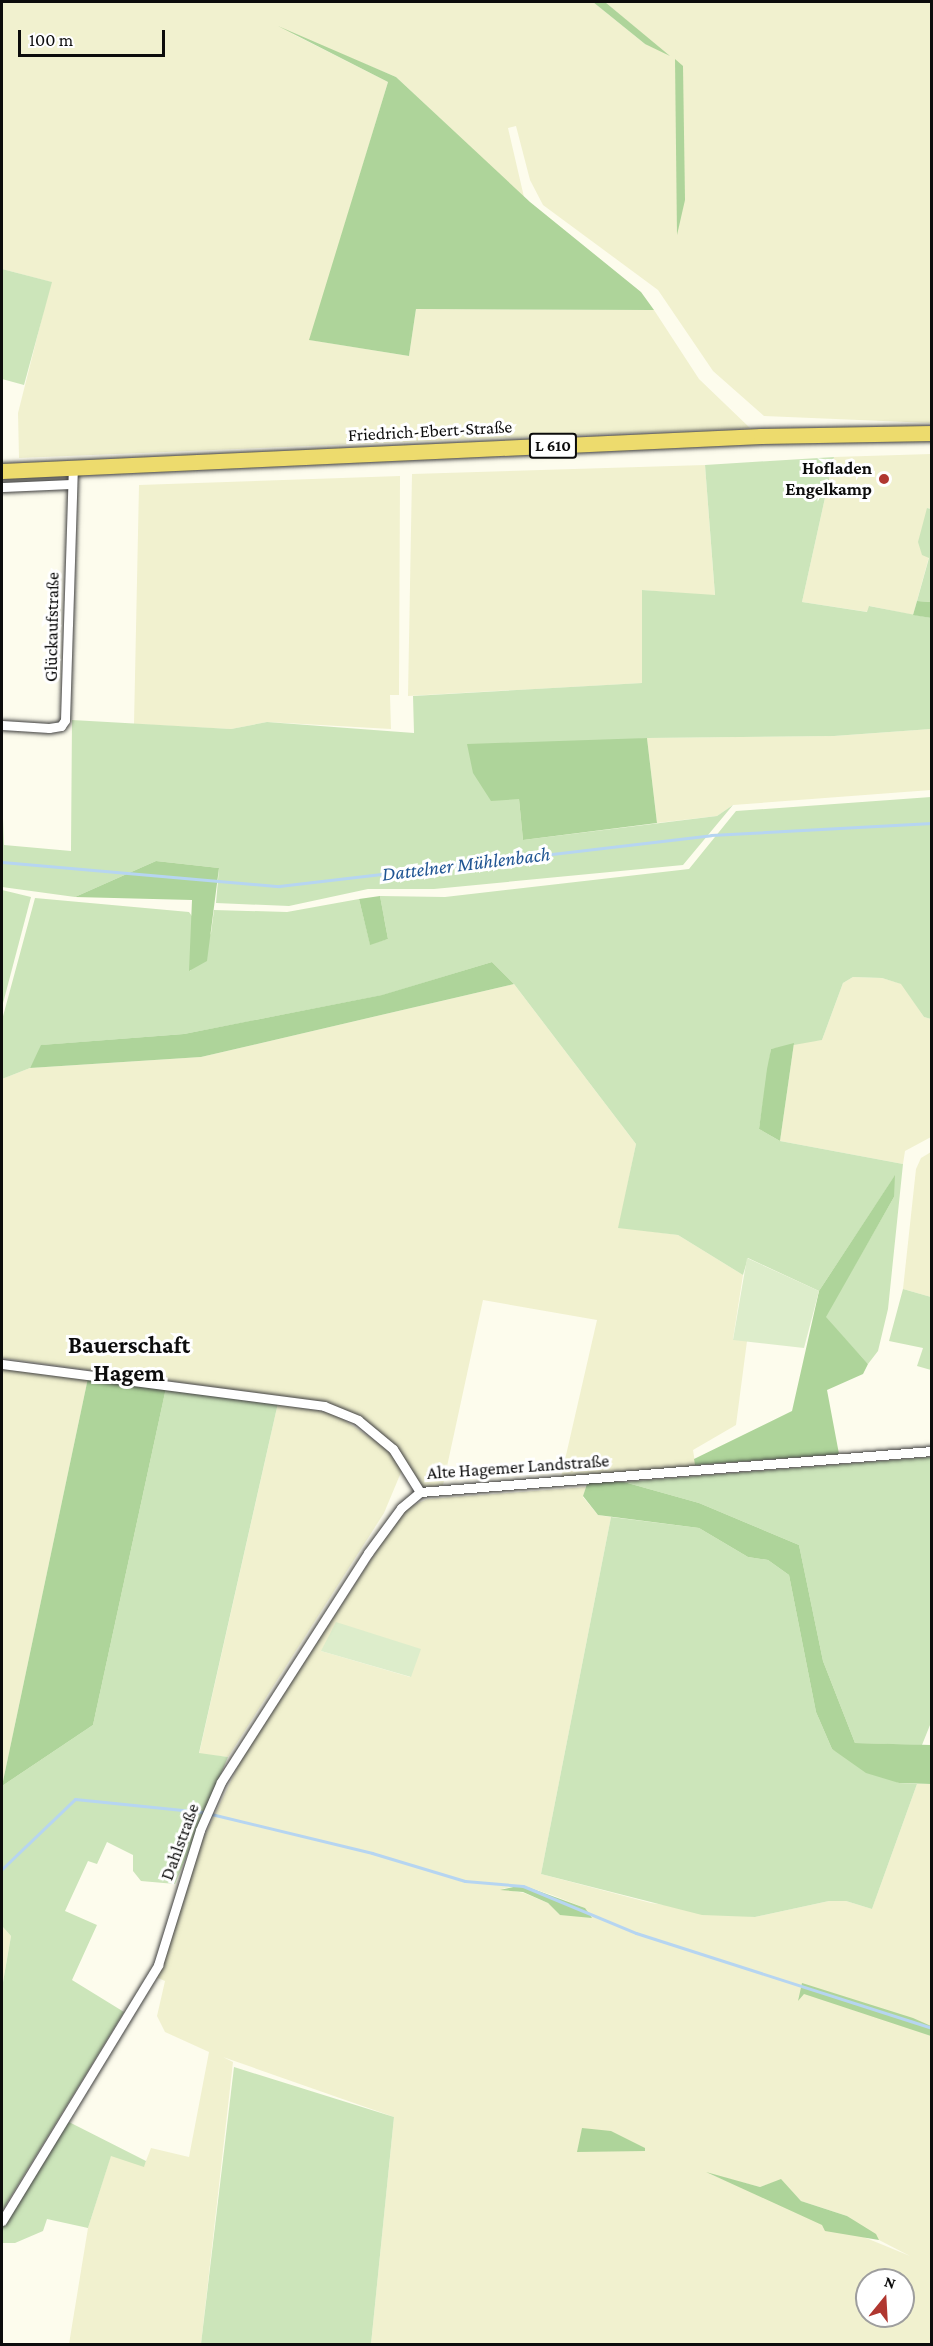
<!DOCTYPE html>
<html>
<head>
<meta charset="utf-8">
<style>
	body { margin:0 }
	#map { position:relative; width:933px; height:2346px; overflow:hidden; background:#fdfced; font-family:"Crimson Pro",serif }
	div>[style] { position:absolute }
	.farmland>* { inset:0; background:#f1f1cf }
	.green>* { inset:0; background:#cce5ba }
	.forest>* { inset:0; background:#aed49a }
	.pitch>* { inset:0; background:#ddedcb }
	.stream>* { height:3px; margin:-1.5px; padding:0 1.5px; transform-origin:1.5px; border-radius:1.5px; background:#b6d5f1 }
	.roads { filter:drop-shadow(0 0 2px #3f3f3f) drop-shadow(0 0 2px #3f3f3f) }
	.minor>* { height:9px; margin:-4.5px; padding:0 4.5px; transform-origin:4.5px; border-radius:4.5px; background:#fff }
	.primary>* { height:15px; margin:-7.5px; padding:0 7.5px; transform-origin:7.5px; border-radius:7.5px; background:#eddb6d }
	.dots>* { width:16px; height:16px; translate:-50% -50%; box-sizing:border-box; border:3px solid #fff; border-radius:50% }
	span { translate:-50% -50%; white-space:nowrap; text-align:center; line-height:1.15; -webkit-text-stroke:6px #fff; paint-order:stroke }
	.shield-label span { padding:2px 4px; background:#fff; border:2px solid; border-radius:4px; -webkit-text-stroke-width:0 }
	.shield-label { font-size:16px; color:#0c0c0c; font-weight:700 }
	.street-label { font-size:18px; color:#0c0c0c }
	.poi-label { font-size:18px; color:#0c0c0c; font-weight:700 }
	.right { translate:-100% -50%; text-align:right }
	.water-label { font-size:20px; color:#205593; font-style:italic }
	.district-label { font-size:24px; color:#0c0c0c; font-weight:700 }
	.frame { position:absolute; inset:0; border:3px solid #0c0c0c; pointer-events:none }
	.north { position:absolute; left:855px; top:2268px; width:60px; height:60px; box-sizing:border-box; background:#fff; border:2px solid #9e9e9e; border-radius:50%; rotate:18deg; font-size:16px; font-weight:700; line-height:24px; text-align:center; color:#0c0c0c }
	.north::after { content:''; display:block; margin:auto; width:21px; height:27px; background:#b03730; clip-path:polygon(50% 0,100% 100%,50% 72%,0 100%) }
	.scale { position:absolute; left:18px; top:30px; width:147px; height:27px; box-sizing:border-box; border:3px solid #0c0c0c; border-top:0; padding-left:8px; font-size:18px; line-height:21px; white-space:nowrap; color:#0c0c0c; -webkit-text-stroke:4px #fff; paint-order:stroke }
</style>
</head>
<body>
<div id="map">
	<div class="farmland">
		<i style="clip-path:polygon(2px 2px,593px 2px,645px 44px,646px 37px,605px 2px,931px 2px,931px 423px,764px 416px,713px 371px,658px 290px,543px 205px,530px 180px,516px 126px,508px 128px,524px 197px,396px 77px,291px 33px,388px 82px,310px 340px,409px 356px,416px 309px,654px 310px,699px 379px,750px 428px,19px 458px,18px 413px,51px 282px,2px 269px)"></i>
		<i style="clip-path:polygon(931px 454px,931px 509px,927px 508px,929px 557px,913px 615px,870px 606px,868px 612px,802px 602px,834px 457px)"></i>
		<i style="clip-path:polygon(705px 465px,715px 596px,642px 590px,643px 683px,408px 696px,412px 474px)"></i>
		<i style="clip-path:polygon(400px 476px,399px 695px,390px 695px,391px 729px,267px 722px,231px 729px,134px 724px,139px 485px)"></i>
		<i style="clip-path:polygon(931px 729px,931px 790px,733px 805px,717px 816px,657px 823px,647px 738px,834px 736px)"></i>
		<i style="clip-path:polygon(853px 977px,882px 978px,902px 984px,924px 1017px,931px 1019px,931px 1137px,905px 1151px,903px 1164px,780px 1141px,794px 1043px,822px 1040px,843px 983px)"></i>
		<i style="clip-path:polygon(514px 984px,636px 1144px,619px 1227px,678px 1235px,743px 1275px,733px 1339px,747px 1341px,736px 1425px,693px 1450px,696px 1469px,561px 1477px,597px 1320px,483px 1300px,443px 1485px,423px 1488px,395px 1447px,324px 1402px,2px 1358px,2px 1079px,30px 1068px,201px 1057px)"></i>
		<i style="clip-path:polygon(931px 1152px,931px 1297px,903px 1289px,916px 1169px,921px 1158px)"></i>
		<i style="clip-path:polygon(2px 1368px,88px 1378px,2px 1786px)"></i>
		<i style="clip-path:polygon(278px 1403px,335px 1414px,386px 1448px,402px 1470px,384px 1513px,228px 1757px,199px 1754px)"></i>
		<i style="clip-path:polygon(evenodd,586px 1487px,583px 1497px,598px 1515px,611px 1517px,541px 1874px,651px 1903px,755px 1917px,829px 1901px,846px 1901px,872px 1909px,917px 1784px,931px 1784px,931px 2344px,371px 2344px,394px 2117px,223px 2057px,233px 2062px,201px 2344px,69px 2344px,88px 2228px,111px 2155px,144px 2166px,151px 2148px,189px 2157px,209px 2052px,165px 2032px,157px 2016px,165px 1981px,156px 1977px,203px 1839px,243px 1756px,400px 1515px,411px 1506px,428px 1499px,586px 1487px,420px 1649px,410px 1677px,321px 1651px,420px 1649px,586px 1487px,521px 1885px,552px 1895px,585px 1908px,560px 1915px,548px 1903px,524px 1893px,502px 1889px,521px 1885px,586px 1487px,710px 2174px,760px 2187px,781px 2180px,801px 2201px,847px 2216px,879px 2240px,910px 2256px,710px 2174px,586px 1487px,867px 2280px,903px 2280px,903px 2316px,867px 2316px,867px 2280px)"></i>
		<i style="clip-path:polygon(2px 1926px,11px 1936px,2px 1988px)"></i>
	</div>
	<div class="green">
		<i style="clip-path:polygon(2px 269px,52px 282px,24px 385px,2px 379px)"></i>
		<i style="clip-path:polygon(834px 457px,802px 602px,867px 612px,869px 606px,931px 618px,931px 729px,834px 736px,647px 738px,614px 742px,519px 799px,523px 840px,717px 816px,733px 805px,683px 865px,434px 889px,368px 889px,289px 906px,216px 903px,219px 868px,156px 861px,75px 897px,2px 887px,2px 791px,4px 845px,71px 851px,72px 720px,231px 729px,267px 722px,414px 733px,413px 696px,642px 683px,642px 590px,715px 595px,705px 465px)"></i>
		<i style="clip-path:polygon(927px 508px,931px 509px,931px 602px,917px 601px,929px 558px,922px 555px,918px 542px)"></i>
		<i style="clip-path:polygon(931px 797px,931px 1019px,924px 1017px,901px 984px,882px 978px,853px 977px,843px 983px,822px 1040px,771px 1049px,759px 1129px,780px 1141px,903px 1164px,888px 1309px,878px 1351px,868px 1364px,825px 1317px,894px 1197px,894px 1177px,819px 1291px,748px 1258px,743px 1275px,678px 1235px,618px 1228px,636px 1144px,514px 984px,492px 962px,383px 995px,184px 1034px,42px 1045px,30px 1068px,2px 1079px,2px 1020px,35px 898px,189px 912px,194px 919px,190px 971px,211px 933px,214px 910px,287px 912px,359px 899px,370px 944px,388px 939px,380px 896px,445px 897px,689px 869px,736px 811px)"></i>
		<i style="clip-path:polygon(2px 890px,31px 897px,2px 1007px)"></i>
		<i style="clip-path:polygon(903px 1289px,931px 1297px,931px 1370px,917px 1366px,923px 1348px,889px 1341px)"></i>
		<i style="clip-path:polygon(166px 1388px,278px 1403px,199px 1753px,228px 1757px,175px 1884px,141px 1881px,133px 1871px,133px 1855px,107px 1842px,97px 1864px,88px 1861px,65px 1911px,97px 1925px,72px 1980px,124px 2012px,2px 2211px,2px 1988px,11px 1936px,2px 1926px,2px 1786px,93px 1725px)"></i>
		<i style="clip-path:polygon(931px 1457px,932px 1720px,922px 1745px,855px 1743px,823px 1661px,799px 1545px,699px 1503px,624px 1482px)"></i>
		<i style="clip-path:polygon(611px 1517px,699px 1528px,748px 1557px,768px 1560px,789px 1575px,816px 1712px,832px 1749px,899px 1783px,917px 1784px,872px 1909px,846px 1901px,829px 1901px,755px 1917px,702px 1915px,541px 1874px)"></i>
		<i style="clip-path:polygon(234px 2067px,394px 2117px,371px 2344px,201px 2344px)"></i>
		<i style="clip-path:polygon(67px 2121px,146px 2161px,144px 2167px,111px 2156px,88px 2228px,47px 2219px,43px 2231px,15px 2243px,2px 2243px,2px 2228px)"></i>
	</div>
	<div class="forest">
		<i style="clip-path:polygon(593px 2px,605px 2px,670px 56px,645px 44px)"></i>
		<i style="clip-path:polygon(278px 26px,396px 77px,530px 202px,641px 292px,654px 310px,416px 309px,409px 356px,309px 340px,388px 82px)"></i>
		<i style="clip-path:polygon(675px 59px,683px 66px,685px 200px,677px 235px)"></i>
		<i style="clip-path:polygon(917px 601px,931px 602px,931px 618px,913px 615px)"></i>
		<i style="clip-path:polygon(647px 738px,657px 823px,523px 840px,519px 799px,491px 801px,473px 773px,467px 744px)"></i>
		<i style="clip-path:polygon(156px 861px,219px 868px,207px 961px,189px 971px,192px 900px,75px 897px)"></i>
		<i style="clip-path:polygon(380px 896px,388px 939px,370px 945px,359px 899px)"></i>
		<i style="clip-path:polygon(492px 962px,514px 984px,201px 1057px,30px 1068px,41px 1045px,184px 1034px,382px 995px)"></i>
		<i style="clip-path:polygon(794px 1043px,780px 1141px,759px 1129px,767px 1069px,771px 1049px)"></i>
		<i style="clip-path:polygon(895px 1175px,894px 1197px,826px 1317px,868px 1364px,863px 1374px,827px 1390px,839px 1454px,695px 1465px,694px 1459px,792px 1411px,819px 1291px)"></i>
		<i style="clip-path:polygon(88px 1378px,166px 1388px,93px 1725px,2px 1786px)"></i>
		<i style="clip-path:polygon(588px 1481px,624px 1482px,699px 1503px,799px 1545px,823px 1661px,855px 1743px,931px 1745px,931px 1784px,899px 1783px,866px 1773px,832px 1749px,816px 1712px,789px 1575px,768px 1560px,748px 1557px,699px 1528px,598px 1515px,583px 1496px)"></i>
		<i style="clip-path:polygon(522px 1885px,585px 1908px,592px 1918px,560px 1915px,548px 1903px,523px 1892px,500px 1890px)"></i>
		<i style="clip-path:polygon(802px 1983px,913px 2018px,931px 2026px,931px 2036px,804px 1994px,798px 2001px)"></i>
		<i style="clip-path:polygon(582px 2128px,611px 2131px,645px 2148px,645px 2151px,577px 2152px)"></i>
		<i style="clip-path:polygon(706px 2172px,760px 2187px,781px 2179px,801px 2201px,847px 2216px,876px 2234px,879px 2240px,825px 2231px,822px 2225px)"></i>
	</div>
	<div class="pitch">
		<i style="clip-path:polygon(747px 1258px,819px 1291px,804px 1348px,733px 1340px)"></i>
		<i style="clip-path:polygon(336px 1622px,421px 1649px,411px 1677px,321px 1651px)"></i>
	</div>
	<div class="stream">
		<i style="left:2px;top:862px;width:278px;rotate:5deg"></i>
		<i style="left:279px;top:886px;width:435px;rotate:-6.7deg"></i>
		<i style="left:711px;top:835px;width:221px;rotate:-3.1deg"></i>
		<i style="left:211px;top:1814px;width:166px;rotate:13.6deg"></i>
		<i style="left:372px;top:1853px;width:97px;rotate:16.8deg"></i>
		<i style="left:465px;top:1881px;width:58px;rotate:4.9deg"></i>
		<i style="left:523px;top:1886px;width:122px;rotate:22.6deg"></i>
		<i style="left:636px;top:1933px;width:311px;rotate:17.8deg"></i>
		<i style="left:2px;top:1869px;width:101px;rotate:-43.8deg"></i>
		<i style="left:75px;top:1799px;width:130px;rotate:5.8deg"></i>
	</div>
	<div class="roads">
		<div class="minor">
			<i style="left:2px;top:487px;width:70px;rotate:-2.5deg"></i>
			<i style="left:2px;top:725px;width:47px;rotate:3.7deg"></i>
			<i style="left:49px;top:728px;width:12px;rotate:-9deg"></i>
			<i style="left:61px;top:726px;width:7px;rotate:-56deg"></i>
			<i style="left:65px;top:720px;width:252px;rotate:-88.2deg"></i>
			<i style="left:2px;top:1364px;width:325px;rotate:7.4deg"></i>
			<i style="left:324px;top:1406px;width:37px;rotate:22deg"></i>
			<i style="left:358px;top:1420px;width:45px;rotate:39.6deg"></i>
			<i style="left:393px;top:1449px;width:51px;rotate:57.9deg"></i>
			<i style="left:420px;top:1492px;width:514px;rotate:-4.58deg"></i>
			<i style="left:2px;top:2221px;width:300px;rotate:-58.6deg"></i>
			<i style="left:158px;top:1965px;width:141px;rotate:-72.7deg"></i>
			<i style="left:200px;top:1830px;width:52px;rotate:-66.4deg"></i>
			<i style="left:221px;top:1782px;width:272px;rotate:-57.3deg"></i>
			<i style="left:368px;top:1553px;width:56px;rotate:-53.7deg"></i>
			<i style="left:401px;top:1508px;width:25px;rotate:-40deg"></i>
		</div>
		<div class="primary">
			<i style="left:2px;top:471px;width:760px;rotate:-2.64deg"></i>
			<i style="left:761px;top:436px;width:171px;rotate:-1deg"></i>
		</div>
	</div>
	<div class="dots">
		<i style="left:884px;top:479px;background:#b03730"></i>
	</div>
	<div class="shield-label">
		<span style="left:553px;top:446px">L 610</span>
	</div>
	<div class="street-label">
		<span style="left:430px;top:431px;rotate:-3deg">Friedrich-Ebert-Straße</span>
		<span style="left:52px;top:627px;rotate:-89deg">Glückaufstraße</span>
		<span style="left:518px;top:1467px;rotate:-4deg">Alte Hagemer Landstraße</span>
		<span style="left:180px;top:1842px;rotate:-70deg">Dahlstraße</span>
	</div>
	<div class="poi-label">
		<span class="right" style="left:872px;top:479px">Hofladen<br>Engelkamp</span>
	</div>
	<div class="water-label">
		<span style="left:466px;top:864px;rotate:-7deg">Dattelner Mühlenbach</span>
	</div>
	<div class="district-label">
		<span style="left:129px;top:1359px">Bauerschaft<br>Hagem</span>
	</div>
	<div class="frame"></div>
	<div class="north">N</div>
	<div class="scale">100 m</div>
</div>
</body>
</html>
